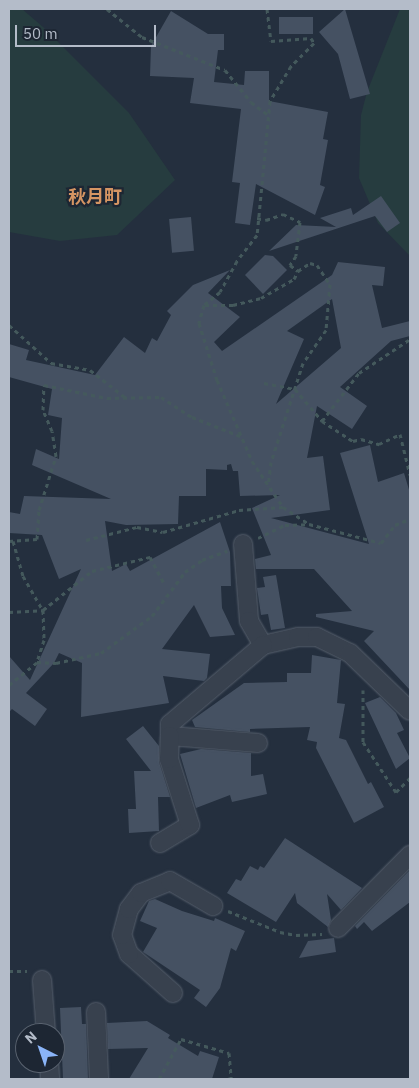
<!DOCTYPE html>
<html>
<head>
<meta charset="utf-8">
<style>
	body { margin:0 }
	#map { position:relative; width:419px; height:1088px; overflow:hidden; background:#242f3e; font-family:"IBM Plex Sans","Noto Sans JP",sans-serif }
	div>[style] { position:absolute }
	.green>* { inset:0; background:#263c3f }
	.building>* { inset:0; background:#455162; transform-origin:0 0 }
	.path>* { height:3px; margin-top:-1.5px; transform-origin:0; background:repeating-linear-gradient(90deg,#44595c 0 4px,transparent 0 8px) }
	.roads { filter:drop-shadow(0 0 1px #565f6c) drop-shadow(0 0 1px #565f6c) }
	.minor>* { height:18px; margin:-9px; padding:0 9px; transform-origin:9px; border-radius:9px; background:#38414e }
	span { translate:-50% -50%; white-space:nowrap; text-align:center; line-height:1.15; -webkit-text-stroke:4.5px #1d2633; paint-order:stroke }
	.quarter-label { font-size:18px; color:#d59563; font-weight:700 }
	.frame { position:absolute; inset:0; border:10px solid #b4bcc9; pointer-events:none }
	.north { position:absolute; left:15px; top:1023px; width:50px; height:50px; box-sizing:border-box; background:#1d2633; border:1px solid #59626f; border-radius:50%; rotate:319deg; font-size:14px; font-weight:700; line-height:20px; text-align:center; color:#b4bcc9 }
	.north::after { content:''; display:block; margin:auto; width:18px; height:22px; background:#8ab4f8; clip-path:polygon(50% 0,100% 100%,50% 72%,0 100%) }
	.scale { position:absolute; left:15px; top:25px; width:141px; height:22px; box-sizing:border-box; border:2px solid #b4bcc9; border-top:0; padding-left:6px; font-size:15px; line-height:18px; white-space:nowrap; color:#b4bcc9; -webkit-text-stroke:4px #1d2633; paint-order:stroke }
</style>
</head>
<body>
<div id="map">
	<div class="green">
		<i style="clip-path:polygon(9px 9px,22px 9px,43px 27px,129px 113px,175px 180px,117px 235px,60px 241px,9px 232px)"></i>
		<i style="clip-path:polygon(400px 9px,410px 9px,410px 256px,378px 223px,359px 178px,361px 115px,367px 92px)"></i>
	</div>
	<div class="building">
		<i style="clip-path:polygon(345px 9px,370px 94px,350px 99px,338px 54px,319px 32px)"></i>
		<i style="clip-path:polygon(171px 11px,208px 34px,224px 34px,224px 50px,218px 50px,214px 82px,244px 85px,245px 71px,269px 71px,269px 101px,328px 112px,323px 139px,328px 140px,320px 185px,325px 187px,315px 215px,256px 184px,250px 225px,235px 223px,240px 183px,232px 182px,241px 109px,190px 103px,194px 78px,150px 76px,151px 46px)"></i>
		<i style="left:313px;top:17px;width:17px;height:34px;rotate:90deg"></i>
		<i style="clip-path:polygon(381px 196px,400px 223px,387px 232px,375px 216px,269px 251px,296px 225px,336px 227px,320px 218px,351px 208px,353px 215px)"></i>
		<i style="left:191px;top:217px;width:34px;height:22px;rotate:85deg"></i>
		<i style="clip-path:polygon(265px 255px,273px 256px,287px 270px,263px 294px,245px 275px)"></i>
		<i style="clip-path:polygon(evenodd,338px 262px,385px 267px,383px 286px,372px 285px,382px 328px,410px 321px,410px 336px,391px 341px,340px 387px,367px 406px,352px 429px,317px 406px,307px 458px,323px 456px,330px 510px,271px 518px,369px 544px,340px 453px,370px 445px,378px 482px,404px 473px,410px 493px,410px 690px,364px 641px,374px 631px,316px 617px,316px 614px,352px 611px,314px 569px,256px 569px,255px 559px,271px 555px,252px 508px,280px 495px,240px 496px,238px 471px,233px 471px,231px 464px,227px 465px,227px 470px,206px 469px,206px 496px,179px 496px,178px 524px,126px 525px,105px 521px,112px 571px,126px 564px,130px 571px,220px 522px,230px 552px,231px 586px,221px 586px,222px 608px,235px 635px,210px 637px,194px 605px,162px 649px,210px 654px,207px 678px,204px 681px,163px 676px,169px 703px,81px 717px,82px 663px,59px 653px,54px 663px,26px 693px,47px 709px,35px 726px,12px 709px,9px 712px,9px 656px,30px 680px,81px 569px,59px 579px,42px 535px,9px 533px,9px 512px,20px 514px,24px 496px,111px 499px,32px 465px,36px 449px,59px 459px,62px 418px,48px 415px,52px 389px,9px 377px,9px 344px,29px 350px,26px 360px,95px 375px,124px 337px,145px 353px,152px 338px,157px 341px,171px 315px,167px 311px,193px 285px,230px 270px,208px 293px,240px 317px,214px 342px,222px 351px,332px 275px,338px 262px,332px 299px,341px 348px,276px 404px,304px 339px,287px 331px,332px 299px)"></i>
		<i style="clip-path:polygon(276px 575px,285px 628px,271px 630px,268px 614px,261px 615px,257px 588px,265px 587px,263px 577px)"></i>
		<i style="clip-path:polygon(312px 655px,341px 660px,337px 703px,345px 704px,339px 738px,346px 740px,368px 784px,371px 782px,384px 807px,354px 823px,316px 748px,317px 742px,307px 740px,310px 727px,250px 729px,250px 732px,195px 727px,192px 720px,244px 683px,287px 682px,287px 673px,311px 673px)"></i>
		<i style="clip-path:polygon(380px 697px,396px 713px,404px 730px,397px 733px,410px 758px,396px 769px,365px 703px)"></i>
		<i style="clip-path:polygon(143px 726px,159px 746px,159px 762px,170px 797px,158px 797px,159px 831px,129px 833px,128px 809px,136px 809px,134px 771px,151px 771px,126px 739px)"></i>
		<i style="clip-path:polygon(201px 749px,251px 753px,251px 776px,263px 774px,267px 794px,232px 802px,230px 795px,196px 808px,180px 754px)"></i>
		<i style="clip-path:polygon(285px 838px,362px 888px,341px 910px,327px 894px,331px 920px,328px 927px,297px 903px,295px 893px,276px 922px,227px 893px,236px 879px,241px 881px,250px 866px,258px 870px,260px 866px,264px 868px)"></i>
		<i style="clip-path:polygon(410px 870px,410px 902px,372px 931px,364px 922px,357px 929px,355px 926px)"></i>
		<i style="clip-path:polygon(155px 899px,182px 911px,214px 921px,215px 918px,245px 931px,236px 951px,231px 948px,220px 988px,206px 1007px,194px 998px,200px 990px,143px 952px,157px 928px,140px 921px,149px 901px)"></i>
		<i style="clip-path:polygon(334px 938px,336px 952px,299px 958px,308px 941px)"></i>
		<i style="clip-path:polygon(81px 1007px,82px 1024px,86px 1024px,88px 1079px,63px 1079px,60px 1008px)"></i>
		<i style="clip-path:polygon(147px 1021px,170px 1035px,168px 1038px,198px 1056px,200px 1051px,219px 1057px,212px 1079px,129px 1079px,148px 1048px,108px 1049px,107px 1023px)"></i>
	</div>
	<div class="path">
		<i style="left:107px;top:9px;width:45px;rotate:38.7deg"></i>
		<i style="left:142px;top:37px;width:89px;rotate:21.7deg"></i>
		<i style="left:225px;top:70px;width:41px;rotate:50.9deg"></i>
		<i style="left:251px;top:102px;width:21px;rotate:37deg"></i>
		<i style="left:267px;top:9px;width:32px;rotate:83deg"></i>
		<i style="left:271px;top:41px;width:40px;rotate:-4.3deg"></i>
		<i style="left:311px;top:38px;width:6px;rotate:59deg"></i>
		<i style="left:314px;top:43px;width:33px;rotate:135deg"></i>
		<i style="left:291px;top:66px;width:41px;rotate:121deg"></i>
		<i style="left:270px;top:101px;width:135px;rotate:95.5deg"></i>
		<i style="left:257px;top:235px;width:33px;rotate:128deg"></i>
		<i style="left:237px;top:261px;width:35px;rotate:119deg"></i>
		<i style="left:220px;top:292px;width:21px;rotate:141deg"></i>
		<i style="left:204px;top:305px;width:19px;rotate:106deg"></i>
		<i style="left:199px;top:323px;width:60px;rotate:72.5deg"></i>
		<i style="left:217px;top:380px;width:88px;rotate:66.6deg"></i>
		<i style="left:252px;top:461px;width:55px;rotate:56deg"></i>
		<i style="left:283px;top:507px;width:31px;rotate:33deg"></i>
		<i style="left:257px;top:218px;width:9px;rotate:13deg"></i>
		<i style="left:266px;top:220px;width:18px;rotate:-19deg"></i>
		<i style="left:283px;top:214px;width:19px;rotate:25deg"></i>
		<i style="left:300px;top:222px;width:34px;rotate:97deg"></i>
		<i style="left:296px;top:256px;width:11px;rotate:124deg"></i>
		<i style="left:290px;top:265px;width:10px;rotate:37deg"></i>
		<i style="left:298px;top:271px;width:14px;rotate:-34deg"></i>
		<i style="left:310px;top:263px;width:7px;rotate:16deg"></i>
		<i style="left:317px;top:265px;width:23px;rotate:56deg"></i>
		<i style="left:330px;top:284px;width:46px;rotate:95deg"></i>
		<i style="left:326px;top:330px;width:40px;rotate:124.9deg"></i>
		<i style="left:303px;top:363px;width:104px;rotate:107.9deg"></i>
		<i style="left:271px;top:462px;width:24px;rotate:97deg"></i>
		<i style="left:205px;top:305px;width:28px"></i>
		<i style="left:233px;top:305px;width:29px;rotate:-14deg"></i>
		<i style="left:261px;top:298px;width:38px;rotate:-30deg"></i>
		<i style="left:294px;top:279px;width:9px;rotate:-63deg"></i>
		<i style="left:9px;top:325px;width:57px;rotate:42.1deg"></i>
		<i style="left:51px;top:363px;width:40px;rotate:10deg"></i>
		<i style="left:90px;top:370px;width:46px;rotate:37.9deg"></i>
		<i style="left:264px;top:383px;width:32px;rotate:11deg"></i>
		<i style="left:295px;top:389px;width:42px;rotate:49.8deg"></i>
		<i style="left:322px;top:421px;width:37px;rotate:33deg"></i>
		<i style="left:353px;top:441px;width:8px;rotate:-14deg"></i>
		<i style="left:361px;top:439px;width:19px;rotate:16deg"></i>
		<i style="left:379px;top:444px;width:23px;rotate:-25deg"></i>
		<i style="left:400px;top:434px;width:42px;rotate:76.3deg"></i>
		<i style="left:322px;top:421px;width:61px;rotate:-52.4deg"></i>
		<i style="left:359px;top:373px;width:61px;rotate:-33.7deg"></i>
		<i style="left:258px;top:538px;width:30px;rotate:-26deg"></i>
		<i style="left:285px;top:525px;width:24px;rotate:-2deg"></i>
		<i style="left:309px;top:524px;width:74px;rotate:14.8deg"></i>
		<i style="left:381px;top:543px;width:23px;rotate:-52deg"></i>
		<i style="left:395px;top:525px;width:16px;rotate:-22deg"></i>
		<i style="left:86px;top:540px;width:53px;rotate:-14.3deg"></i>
		<i style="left:137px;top:527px;width:26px;rotate:11deg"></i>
		<i style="left:163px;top:532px;width:79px;rotate:-16.1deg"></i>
		<i style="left:239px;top:510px;width:44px;rotate:-3.9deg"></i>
		<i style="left:9px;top:541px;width:28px;rotate:-4deg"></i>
		<i style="left:37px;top:539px;width:29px;rotate:-86deg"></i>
		<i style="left:39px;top:510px;width:57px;rotate:-72.5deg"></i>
		<i style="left:56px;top:456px;width:25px;rotate:-99deg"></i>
		<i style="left:52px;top:431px;width:23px;rotate:-113deg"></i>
		<i style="left:43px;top:410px;width:25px;rotate:-88deg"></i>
		<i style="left:44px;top:385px;width:64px;rotate:11.7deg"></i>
		<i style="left:107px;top:398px;width:54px;rotate:-1.1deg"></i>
		<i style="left:161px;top:397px;width:37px;rotate:33deg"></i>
		<i style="left:192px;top:417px;width:52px;rotate:21.6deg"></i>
		<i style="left:13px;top:541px;width:36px;rotate:74deg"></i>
		<i style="left:23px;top:576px;width:39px;rotate:60deg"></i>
		<i style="left:43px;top:610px;width:30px;rotate:88deg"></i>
		<i style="left:44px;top:640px;width:23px;rotate:108deg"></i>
		<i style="left:9px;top:612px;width:34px;rotate:-3deg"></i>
		<i style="left:43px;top:610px;width:63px;rotate:-38.5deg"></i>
		<i style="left:92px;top:571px;width:60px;rotate:-13.6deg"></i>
		<i style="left:150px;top:557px;width:32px;rotate:62deg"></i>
		<i style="left:9px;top:685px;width:36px;rotate:-39deg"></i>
		<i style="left:37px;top:662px;width:19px;rotate:3deg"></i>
		<i style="left:56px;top:663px;width:46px;rotate:-12.5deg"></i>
		<i style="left:101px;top:653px;width:63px;rotate:-36deg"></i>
		<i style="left:152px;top:616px;width:55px;rotate:-53.1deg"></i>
		<i style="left:185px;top:572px;width:21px;rotate:-35deg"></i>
		<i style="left:202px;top:560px;width:27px;rotate:-20deg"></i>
		<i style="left:363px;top:690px;width:52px;rotate:90deg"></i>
		<i style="left:363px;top:742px;width:60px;rotate:56.6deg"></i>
		<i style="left:396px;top:792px;width:20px;rotate:-45deg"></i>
		<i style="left:228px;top:911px;width:56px;rotate:22deg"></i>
		<i style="left:280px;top:932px;width:16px;rotate:11deg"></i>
		<i style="left:296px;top:935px;width:26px;rotate:-2deg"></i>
		<i style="left:9px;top:971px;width:18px"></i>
		<i style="left:159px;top:1079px;width:46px;rotate:-61.2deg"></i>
		<i style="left:181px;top:1039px;width:50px;rotate:16.3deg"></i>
		<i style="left:229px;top:1053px;width:25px;rotate:85deg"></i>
		<i style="left:231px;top:1078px;width:3px;rotate:162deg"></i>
	</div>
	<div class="roads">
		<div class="minor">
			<i style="left:243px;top:544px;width:77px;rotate:85.5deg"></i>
			<i style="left:249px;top:621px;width:28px;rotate:60deg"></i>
			<i style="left:263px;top:645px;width:36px;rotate:-13deg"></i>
			<i style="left:298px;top:637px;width:19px"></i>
			<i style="left:317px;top:637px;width:37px;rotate:26deg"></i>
			<i style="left:350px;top:653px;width:83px;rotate:44deg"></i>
			<i style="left:258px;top:743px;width:88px;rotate:-175.5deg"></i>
			<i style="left:170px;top:736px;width:12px;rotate:-90deg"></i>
			<i style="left:170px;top:724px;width:122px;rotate:-40.3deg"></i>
			<i style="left:160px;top:843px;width:35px;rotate:-31deg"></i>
			<i style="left:190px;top:825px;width:69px;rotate:-107.7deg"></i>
			<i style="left:169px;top:759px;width:23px;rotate:-88deg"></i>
			<i style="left:338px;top:928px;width:103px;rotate:-45.4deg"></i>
			<i style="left:42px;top:980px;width:53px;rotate:85.7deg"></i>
			<i style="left:173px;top:993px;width:59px;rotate:-138.4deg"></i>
			<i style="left:129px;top:954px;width:20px;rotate:-110deg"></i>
			<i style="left:122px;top:935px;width:27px;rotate:-75deg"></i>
			<i style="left:129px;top:909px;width:20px;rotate:-53deg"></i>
			<i style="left:141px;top:893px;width:31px;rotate:-22deg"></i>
			<i style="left:170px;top:881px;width:50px;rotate:30.2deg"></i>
			<i style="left:96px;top:1012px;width:67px;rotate:87.4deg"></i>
			<i style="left:49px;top:1063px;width:16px;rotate:86deg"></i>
		</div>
	</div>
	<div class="quarter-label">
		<span style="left:95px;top:197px">秋月町</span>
	</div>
	<div class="frame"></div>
	<div class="north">N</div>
	<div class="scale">50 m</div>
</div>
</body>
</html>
